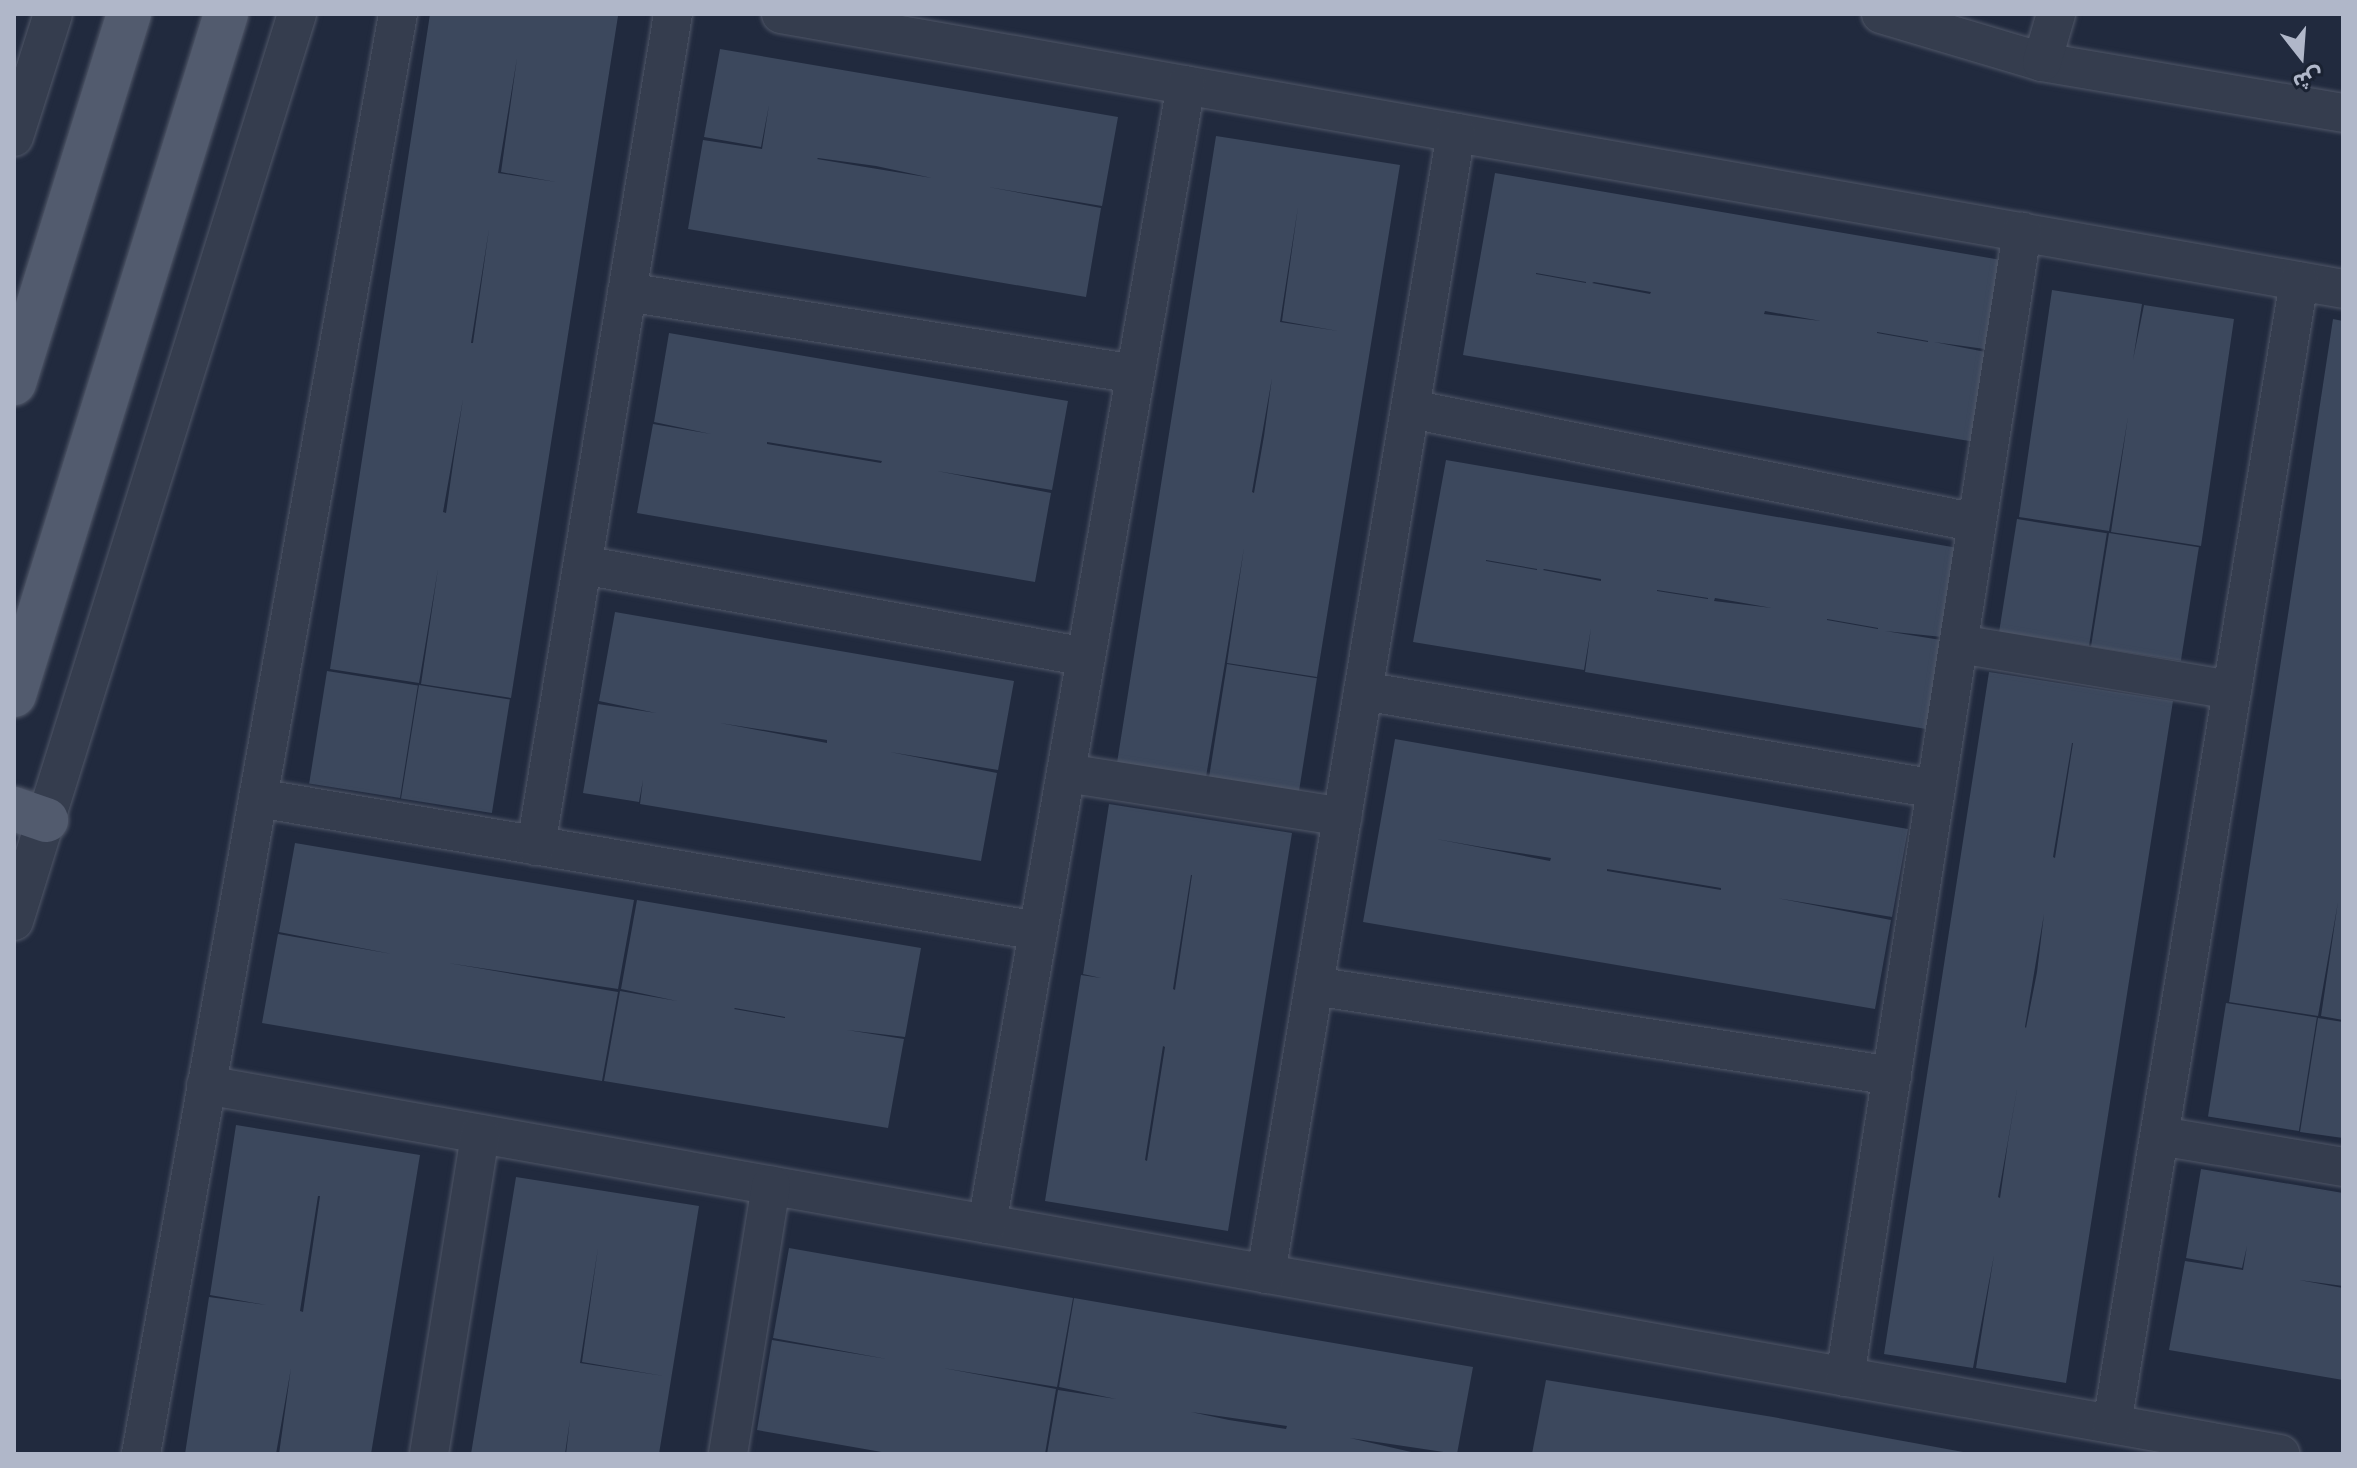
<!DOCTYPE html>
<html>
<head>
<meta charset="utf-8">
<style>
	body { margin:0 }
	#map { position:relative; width:2357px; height:1468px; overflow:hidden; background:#212a3e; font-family:"Source Sans 3","Noto Sans Arabic",sans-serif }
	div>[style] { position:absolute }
	.building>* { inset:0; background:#3c485d; transform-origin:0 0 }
	.roads { filter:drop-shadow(0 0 2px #505768) drop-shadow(0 0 2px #505768) }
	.minor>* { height:38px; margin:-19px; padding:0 19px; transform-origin:19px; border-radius:19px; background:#353d4e }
	.major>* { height:44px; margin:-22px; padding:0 22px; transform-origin:22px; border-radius:22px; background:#525b6e }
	span { translate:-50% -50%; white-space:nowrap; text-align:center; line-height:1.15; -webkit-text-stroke:7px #1a2232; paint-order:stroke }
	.frame { position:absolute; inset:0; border:16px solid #b0b7c9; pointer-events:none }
	.north { position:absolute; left:2261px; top:16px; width:80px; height:80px; -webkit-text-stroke:6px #1a2232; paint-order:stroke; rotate:163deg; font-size:22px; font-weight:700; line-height:32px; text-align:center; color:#b0b7c9 }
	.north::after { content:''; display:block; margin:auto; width:28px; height:36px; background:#b0b7c9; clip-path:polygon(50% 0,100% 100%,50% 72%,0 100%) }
</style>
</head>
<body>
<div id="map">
	<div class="building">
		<i style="clip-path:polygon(evenodd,430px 14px,618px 16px,511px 698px,421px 684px,438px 569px,419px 683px,330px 669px,430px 14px,517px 58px,501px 172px,556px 182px,498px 173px,517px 58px,430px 14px,489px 229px,473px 343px,471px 343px,489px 229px,430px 14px,463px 399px,454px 457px,446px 513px,443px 512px,463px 399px)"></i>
		<i style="clip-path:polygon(evenodd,720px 49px,1118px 117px,1102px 206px,988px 187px,1101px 208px,1086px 297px,688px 229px,703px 140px,762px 149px,769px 105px,761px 147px,704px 137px,720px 49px,818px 158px,876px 166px,932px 178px,817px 159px,818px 158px)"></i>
		<i style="clip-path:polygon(evenodd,1216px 136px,1400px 165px,1317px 677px,1227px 663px,1244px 548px,1206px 777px,1117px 763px,1216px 136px,1298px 207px,1282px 321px,1338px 331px,1280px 322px,1298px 207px,1216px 136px,1272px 378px,1264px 436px,1254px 493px,1252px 492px,1272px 378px)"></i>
		<i style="clip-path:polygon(evenodd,1495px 173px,2007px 261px,1992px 350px,1934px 342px,1991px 353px,1975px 442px,1463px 355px,1495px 173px,1536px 273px,1586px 282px,1586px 283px,1536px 274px,1536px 273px,1495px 173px,1592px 283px,1594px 282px,1651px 292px,1650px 294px,1592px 283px,1495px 173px,1765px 311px,1821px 321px,1764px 314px,1765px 311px,1495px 173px,1877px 332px,1928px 341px,1928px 342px,1877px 333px,1877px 332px)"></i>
		<i style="clip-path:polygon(2052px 290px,2142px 304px,2133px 360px,2144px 305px,2234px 319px,2201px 546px,2111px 532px,2128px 417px,2109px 531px,2019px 517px)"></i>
		<i style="clip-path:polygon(2333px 319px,2343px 321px,2343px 1020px,2321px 1016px,2338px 902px,2318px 1016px,2229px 1002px)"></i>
		<i style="clip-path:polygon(evenodd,669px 333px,1068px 401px,1052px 490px,937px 471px,1051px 493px,1035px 582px,637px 513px,653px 424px,711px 434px,654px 422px,669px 333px,767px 442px,882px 461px,881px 463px,767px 444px,767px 442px)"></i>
		<i style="clip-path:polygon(evenodd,1446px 460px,1958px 548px,1942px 637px,1885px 631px,1941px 640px,1926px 729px,1585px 672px,1591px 628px,1584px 670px,1413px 642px,1446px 460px,1486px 560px,1537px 569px,1537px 570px,1486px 561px,1486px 560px,1446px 460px,1543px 570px,1544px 569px,1601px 579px,1601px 581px,1543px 570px,1446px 460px,1657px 590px,1708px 598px,1708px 599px,1657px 591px,1657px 590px,1446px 460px,1715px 598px,1772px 608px,1714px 601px,1715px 598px,1446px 460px,1827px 619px,1878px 628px,1878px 629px,1827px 620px,1827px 619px)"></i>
		<i style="left:2017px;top:519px;width:91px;height:114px;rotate:9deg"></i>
		<i style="left:2109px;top:533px;width:91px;height:115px;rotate:9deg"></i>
		<i style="clip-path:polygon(evenodd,615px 612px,1014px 681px,998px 770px,890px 752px,997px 773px,981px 861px,640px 804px,643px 780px,639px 802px,583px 793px,598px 704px,656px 713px,599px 701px,615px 612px,720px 723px,771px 731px,827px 740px,827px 743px,720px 723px)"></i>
		<i style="left:1227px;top:664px;width:91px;height:115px;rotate:9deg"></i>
		<i style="left:327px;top:671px;width:92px;height:114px;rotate:9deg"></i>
		<i style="clip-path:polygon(evenodd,1989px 672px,2173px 701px,2066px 1383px,1976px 1368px,1994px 1255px,1973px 1368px,1884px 1354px,1989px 672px,2072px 743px,2073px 743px,2055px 858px,2053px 857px,2072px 743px,1989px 672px,2044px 914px,2037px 972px,2026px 1028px,2025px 1027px,2044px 914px,1989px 672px,2018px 1084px,2008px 1142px,2000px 1198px,1998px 1197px,2018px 1084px)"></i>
		<i style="left:419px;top:685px;width:92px;height:115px;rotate:9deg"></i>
		<i style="clip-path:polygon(evenodd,1395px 739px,1908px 829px,1892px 917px,1777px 898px,1891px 920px,1875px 1009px,1363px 922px,1395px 739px,1436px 839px,1493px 849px,1551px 858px,1550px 861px,1436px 839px,1395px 739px,1607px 869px,1721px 888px,1721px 890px,1607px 871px,1607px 869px)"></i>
		<i style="clip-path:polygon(evenodd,1109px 804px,1292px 833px,1228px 1231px,1045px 1201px,1081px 975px,1101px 978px,1083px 974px,1109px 804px,1191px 875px,1192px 875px,1175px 990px,1173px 989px,1191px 875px,1109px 804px,1163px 1046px,1165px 1047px,1147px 1161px,1145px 1160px,1163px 1046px)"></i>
		<i style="clip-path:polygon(295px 843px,634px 900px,618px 989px,448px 963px,618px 992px,602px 1081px,262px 1023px,278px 934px,392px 954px,279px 932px)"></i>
		<i style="clip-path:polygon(evenodd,637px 900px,921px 948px,905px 1037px,847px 1030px,904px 1039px,888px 1128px,604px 1081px,620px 991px,677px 1001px,621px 989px,637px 900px,735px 1008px,785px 1017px,785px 1018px,734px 1009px,735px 1008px)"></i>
		<i style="left:2226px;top:1003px;width:92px;height:115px;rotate:9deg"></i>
		<i style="clip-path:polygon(2318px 1018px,2343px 1022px,2343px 1138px,2300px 1132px)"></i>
		<i style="clip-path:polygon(evenodd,236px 1125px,420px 1155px,371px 1454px,279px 1454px,291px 1368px,276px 1454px,185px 1454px,209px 1297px,266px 1305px,210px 1295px,236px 1125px,318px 1196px,320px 1196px,303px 1312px,300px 1311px,318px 1196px)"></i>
		<i style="clip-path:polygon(2201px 1169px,2343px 1193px,2343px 1286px,2299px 1280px,2343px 1288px,2343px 1380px,2169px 1350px,2185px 1261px,2243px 1270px,2247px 1246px,2242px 1268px,2186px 1258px)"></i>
		<i style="clip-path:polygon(evenodd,516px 1177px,699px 1206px,659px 1454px,566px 1454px,570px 1419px,565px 1454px,471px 1454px,516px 1177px,598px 1248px,582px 1362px,664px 1376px,580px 1363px,598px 1248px)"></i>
		<i style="clip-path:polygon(789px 1248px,1073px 1298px,1057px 1387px,943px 1368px,1056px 1389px,1045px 1454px,893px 1454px,757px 1430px,772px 1340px,887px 1359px,773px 1338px)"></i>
		<i style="clip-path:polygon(evenodd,1074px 1298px,1473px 1367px,1457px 1454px,1350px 1438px,1420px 1454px,1047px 1454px,1058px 1390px,1116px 1399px,1059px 1387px,1074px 1298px,1191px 1412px,1287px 1426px,1286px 1429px,1229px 1420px,1191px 1412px)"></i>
		<i style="clip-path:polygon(1546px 1380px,1773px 1417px,1974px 1454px,1532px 1454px)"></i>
	</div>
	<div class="roads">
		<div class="minor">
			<i style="left:781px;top:14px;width:1586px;rotate:9.98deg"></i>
			<i style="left:1881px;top:14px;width:168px;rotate:16.6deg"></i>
			<i style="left:2042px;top:62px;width:305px;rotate:9.6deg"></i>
			<i style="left:2042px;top:62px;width:50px;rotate:-73.7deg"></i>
			<i style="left:14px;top:137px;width:129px;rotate:-72.4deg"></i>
			<i style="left:627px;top:292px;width:515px;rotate:9.17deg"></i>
			<i style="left:1411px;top:409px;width:577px;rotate:11.39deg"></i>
			<i style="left:583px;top:565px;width:511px;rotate:10.36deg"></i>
			<i style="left:1959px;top:644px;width:277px;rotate:9.6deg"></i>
			<i style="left:1363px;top:691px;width:581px;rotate:9.71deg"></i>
			<i style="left:1066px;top:773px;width:280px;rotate:9deg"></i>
			<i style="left:258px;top:798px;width:791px;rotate:9.68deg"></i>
			<i style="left:536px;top:846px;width:843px;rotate:-80.65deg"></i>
			<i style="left:14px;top:921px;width:950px;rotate:-72.67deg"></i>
			<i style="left:1314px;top:986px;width:585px;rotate:8.85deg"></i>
			<i style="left:206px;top:1085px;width:2107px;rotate:10.09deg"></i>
			<i style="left:2160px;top:1136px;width:186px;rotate:9.6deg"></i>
			<i style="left:987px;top:1224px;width:1156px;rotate:-80.09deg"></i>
			<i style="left:1266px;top:1274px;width:1157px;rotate:-80.55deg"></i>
			<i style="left:1845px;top:1377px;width:1159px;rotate:-81.21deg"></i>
			<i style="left:2112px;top:1424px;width:1158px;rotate:-80.71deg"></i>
			<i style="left:141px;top:1454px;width:1463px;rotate:-79.88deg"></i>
			<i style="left:429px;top:1454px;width:324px;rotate:-80.9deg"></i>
			<i style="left:728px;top:1454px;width:272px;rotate:-80.9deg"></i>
		</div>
		<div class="major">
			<i style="left:14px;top:383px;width:387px;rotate:-72.7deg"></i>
			<i style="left:14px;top:695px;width:713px;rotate:-72.71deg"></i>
			<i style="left:14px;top:809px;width:34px;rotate:19deg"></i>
		</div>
	</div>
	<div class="frame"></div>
	<div class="north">ش</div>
</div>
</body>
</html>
